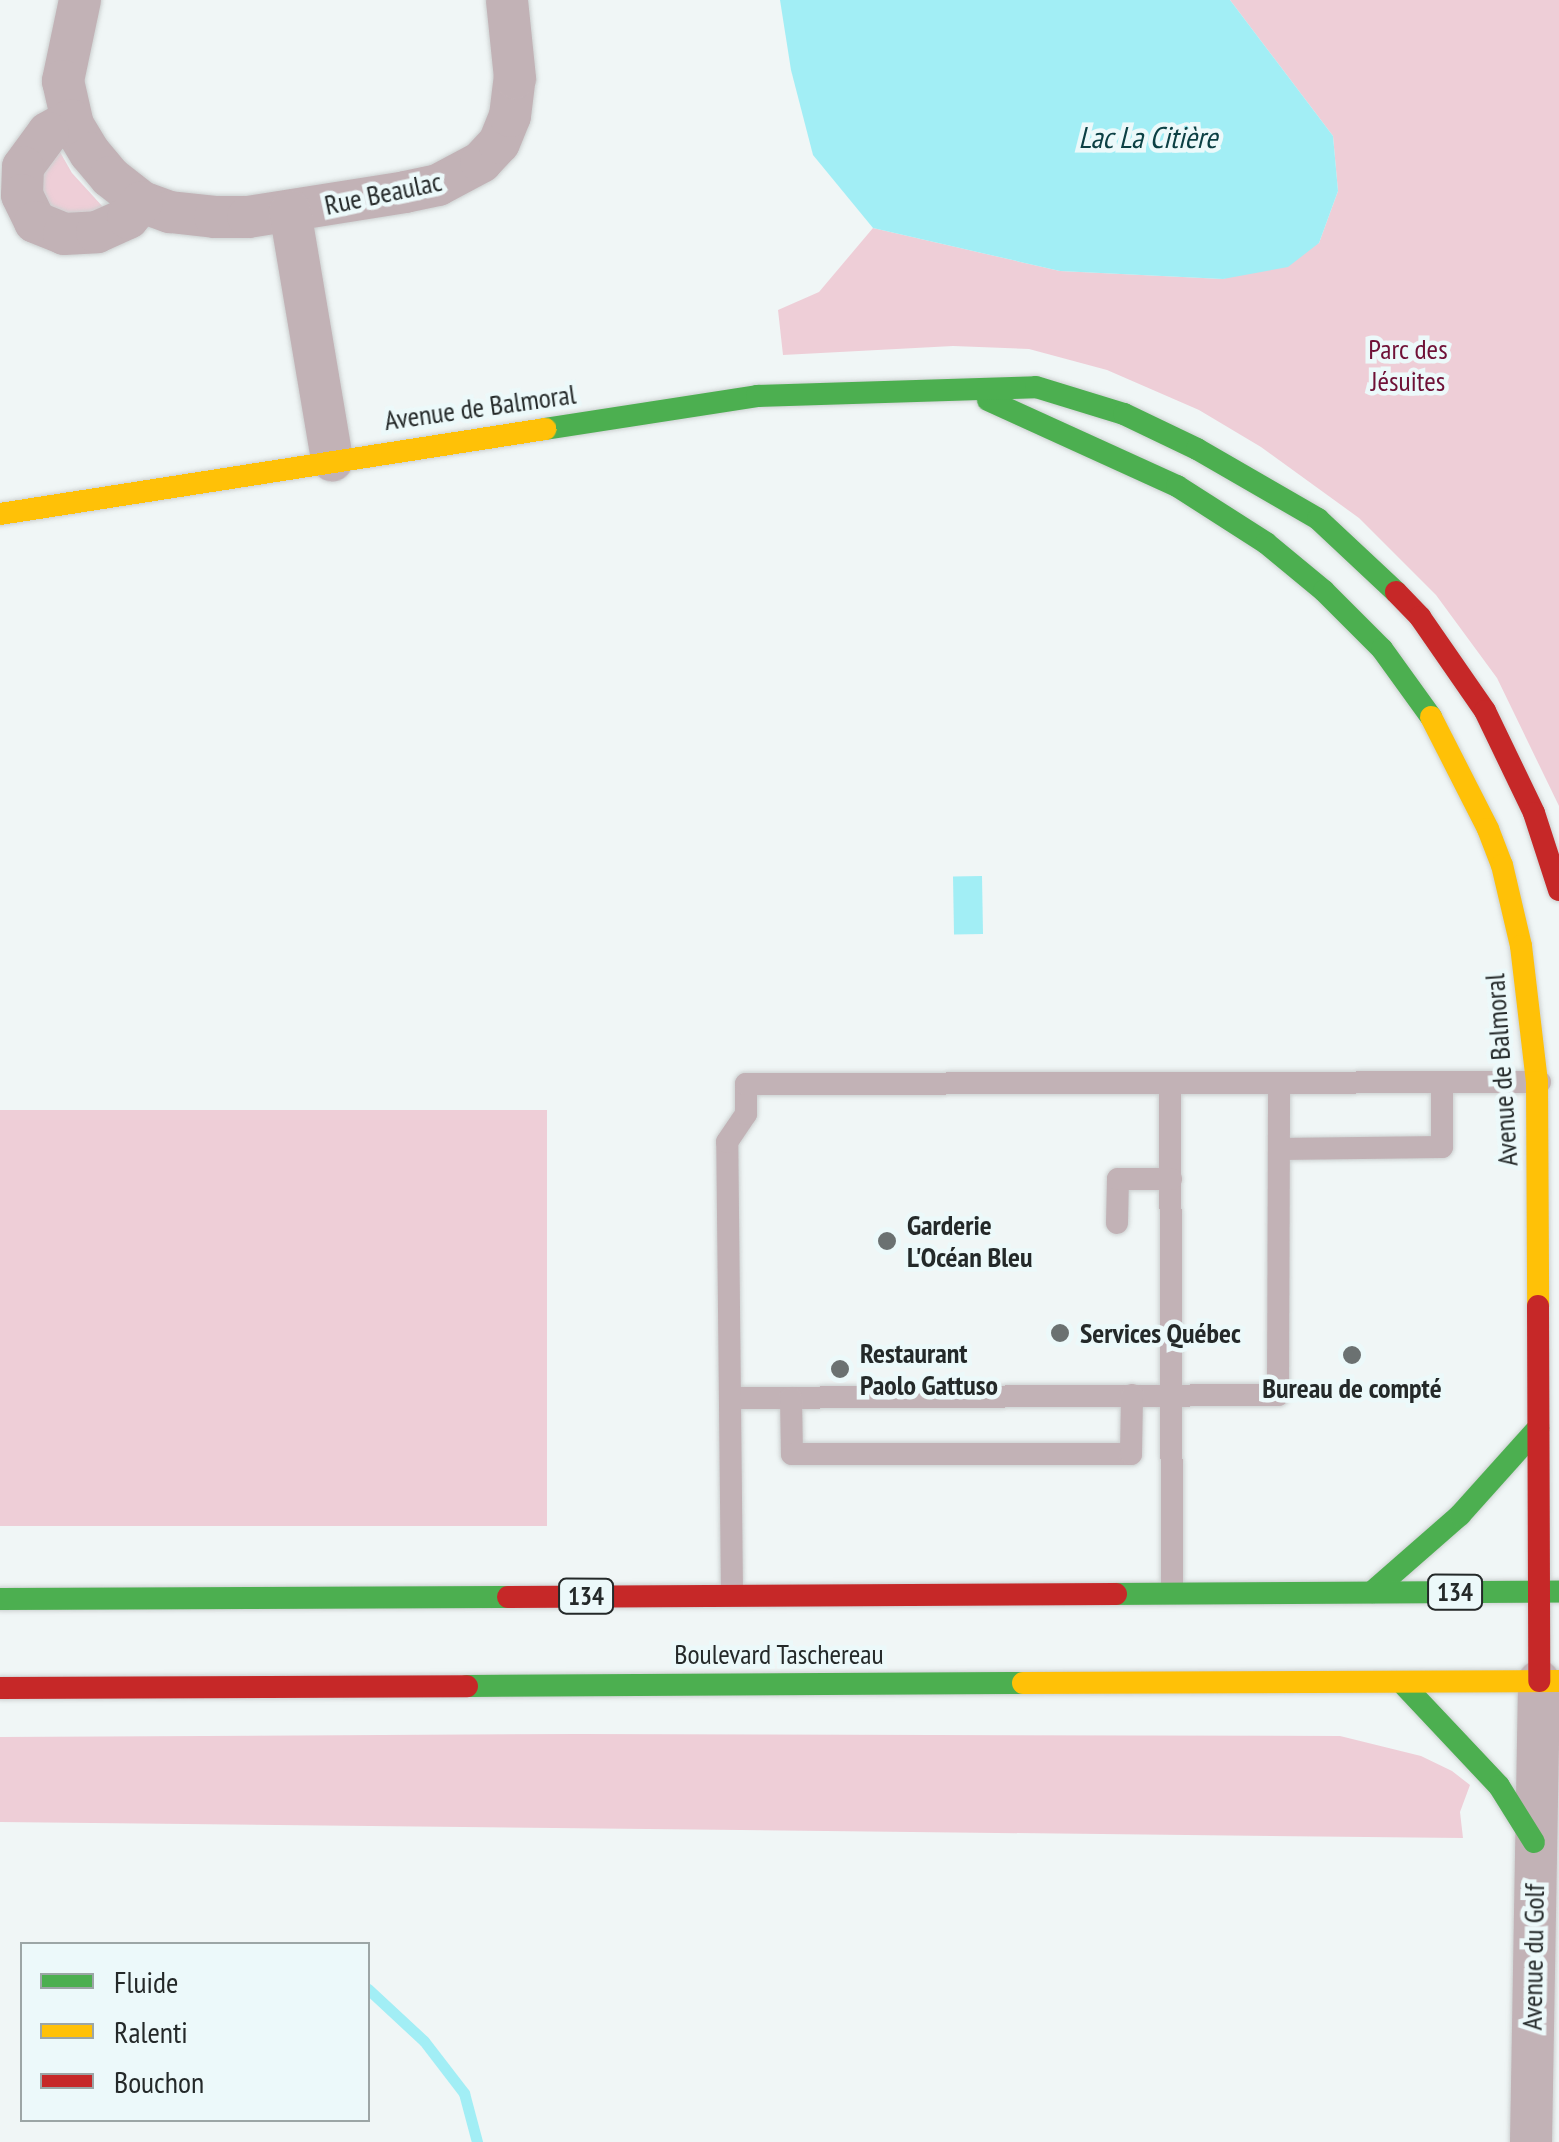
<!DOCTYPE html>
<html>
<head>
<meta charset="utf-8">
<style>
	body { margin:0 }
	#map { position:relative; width:1559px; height:2142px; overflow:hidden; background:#f0f6f6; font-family:"PT Sans Narrow",sans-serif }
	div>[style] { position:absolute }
	.green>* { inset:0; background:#eeced7; transform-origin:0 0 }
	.water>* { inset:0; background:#a2eef5; transform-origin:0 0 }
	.stream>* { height:11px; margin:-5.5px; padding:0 5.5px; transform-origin:5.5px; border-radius:5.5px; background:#a2eef5 }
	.roads { filter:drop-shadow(0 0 2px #ccd0d0) drop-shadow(0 0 2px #ccd0d0) }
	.lane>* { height:22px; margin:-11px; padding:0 11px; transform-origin:11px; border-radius:11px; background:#c2b2b6 }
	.street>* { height:42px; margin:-21px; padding:0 21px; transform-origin:21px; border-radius:21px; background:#c2b2b6 }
	.fast>* { height:22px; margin:-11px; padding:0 11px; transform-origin:11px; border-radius:11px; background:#4caf50 }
	.slow>* { height:22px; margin:-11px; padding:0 11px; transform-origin:11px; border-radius:11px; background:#ffc107 }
	.jam>* { height:22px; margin:-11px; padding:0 11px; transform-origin:11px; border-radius:11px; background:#c62828 }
	.dots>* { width:28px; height:28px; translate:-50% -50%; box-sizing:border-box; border:5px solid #ecf9fa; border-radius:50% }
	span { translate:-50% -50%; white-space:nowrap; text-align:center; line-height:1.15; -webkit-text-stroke:9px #ecf9fa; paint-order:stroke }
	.shield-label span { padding:2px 8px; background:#ecf9fa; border:2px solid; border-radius:8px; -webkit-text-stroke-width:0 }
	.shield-label { font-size:25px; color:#242929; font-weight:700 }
	.street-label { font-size:28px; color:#242929 }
	.park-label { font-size:28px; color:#6f1137 }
	.poi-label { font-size:28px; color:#242929; font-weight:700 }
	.left { translate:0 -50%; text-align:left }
	.water-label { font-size:30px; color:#0c4044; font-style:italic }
	.legend { position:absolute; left:20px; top:1942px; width:350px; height:180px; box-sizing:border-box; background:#ecf9fa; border:2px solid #9ca6a6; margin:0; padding:12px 18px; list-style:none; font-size:30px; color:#242929 }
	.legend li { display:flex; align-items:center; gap:20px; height:50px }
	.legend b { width:50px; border:2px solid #9ca6a6 }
</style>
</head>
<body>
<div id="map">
	<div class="green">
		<i style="clip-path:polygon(1230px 0,1559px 0,1559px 806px,1497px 678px,1436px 595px,1359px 518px,1261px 447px,1199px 410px,1107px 370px,1029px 349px,953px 346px,783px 355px,778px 310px,819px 292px,873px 228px,1060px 271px,1223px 279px,1319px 243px,1338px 191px,1333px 136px)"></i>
		<i style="clip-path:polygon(60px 152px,72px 173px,104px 208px,84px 217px,57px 212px,48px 203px,40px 182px,47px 157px)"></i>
		<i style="left:547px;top:1110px;width:416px;height:547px;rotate:90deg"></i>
		<i style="clip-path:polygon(578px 1734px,1340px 1736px,1421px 1756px,1452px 1771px,1470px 1785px,1460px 1812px,1463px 1838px,0 1822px,0 1737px)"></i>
	</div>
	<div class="water">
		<i style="clip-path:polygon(780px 0,1230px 0,1333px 136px,1338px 191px,1319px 243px,1288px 267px,1223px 279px,1060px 271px,873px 228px,813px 155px,791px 70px)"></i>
		<i style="left:982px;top:876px;width:58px;height:29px;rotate:89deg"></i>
	</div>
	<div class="stream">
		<i style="left:368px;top:1989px;width:76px;rotate:42.9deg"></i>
		<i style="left:424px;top:2041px;width:66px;rotate:52.4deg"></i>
		<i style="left:464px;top:2093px;width:51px;rotate:75.1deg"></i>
	</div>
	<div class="roads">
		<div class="lane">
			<i style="left:1170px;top:1083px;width:509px;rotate:89.77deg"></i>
			<i style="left:1279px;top:1149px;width:163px;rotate:-0.7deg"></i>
			<i style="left:1442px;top:1147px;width:64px;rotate:-90deg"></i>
			<i style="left:1117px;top:1223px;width:44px;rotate:-88.7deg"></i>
			<i style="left:1118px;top:1179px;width:53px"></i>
			<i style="left:730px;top:1398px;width:548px;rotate:-0.31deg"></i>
			<i style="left:1278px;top:1395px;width:312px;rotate:-89.8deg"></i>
			<i style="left:791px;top:1398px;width:56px;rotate:89deg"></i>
			<i style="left:792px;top:1454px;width:339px"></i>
			<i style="left:1131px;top:1454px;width:59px;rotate:-89deg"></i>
			<i style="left:732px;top:1595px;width:453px;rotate:-90.6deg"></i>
			<i style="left:727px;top:1142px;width:34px;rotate:-56deg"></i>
			<i style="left:746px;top:1114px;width:30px;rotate:-90deg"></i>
			<i style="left:746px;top:1084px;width:794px;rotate:-0.14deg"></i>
		</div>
		<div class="street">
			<i style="left:80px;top:0;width:83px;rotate:101.9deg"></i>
			<i style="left:63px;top:81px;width:45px;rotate:77.2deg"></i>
			<i style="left:73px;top:125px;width:33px;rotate:59deg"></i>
			<i style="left:90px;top:153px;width:31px;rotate:50deg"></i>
			<i style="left:110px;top:177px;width:41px;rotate:38deg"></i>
			<i style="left:142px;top:202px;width:30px;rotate:20deg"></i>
			<i style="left:170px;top:212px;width:45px;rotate:6.3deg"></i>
			<i style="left:215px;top:217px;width:33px"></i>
			<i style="left:248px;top:217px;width:159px;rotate:-9deg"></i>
			<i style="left:405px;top:192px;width:34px;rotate:-12deg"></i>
			<i style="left:438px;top:185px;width:49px;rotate:-28.1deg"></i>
			<i style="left:481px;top:162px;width:26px;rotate:-47deg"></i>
			<i style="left:499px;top:143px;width:29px;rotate:-68deg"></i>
			<i style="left:510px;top:116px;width:38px;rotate:-83deg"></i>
			<i style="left:515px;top:78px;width:78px;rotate:-95.9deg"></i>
			<i style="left:71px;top:120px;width:26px;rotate:151deg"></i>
			<i style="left:48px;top:133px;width:42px;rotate:126.3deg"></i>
			<i style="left:23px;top:167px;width:28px;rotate:92deg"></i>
			<i style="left:22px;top:195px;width:30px;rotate:64deg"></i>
			<i style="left:35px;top:222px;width:31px;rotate:22deg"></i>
			<i style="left:64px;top:234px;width:33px;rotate:-3deg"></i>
			<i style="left:97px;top:232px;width:34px;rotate:-24deg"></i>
			<i style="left:128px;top:218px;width:21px;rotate:-49deg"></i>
			<i style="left:290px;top:211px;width:253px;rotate:80.4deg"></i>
			<i style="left:1531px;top:2142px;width:461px;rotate:-89deg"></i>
		</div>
		<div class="fast">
			<i style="left:988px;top:400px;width:208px;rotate:24.5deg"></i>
			<i style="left:1177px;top:486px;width:106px;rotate:32.6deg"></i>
			<i style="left:1266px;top:543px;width:75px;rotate:39.6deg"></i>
			<i style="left:1324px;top:591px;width:82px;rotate:45deg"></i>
			<i style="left:1382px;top:649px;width:84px;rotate:54.2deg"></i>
			<i style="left:545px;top:429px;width:215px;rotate:-8.8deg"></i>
			<i style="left:757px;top:396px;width:279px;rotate:-1.8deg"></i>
			<i style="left:1036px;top:387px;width:92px;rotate:17.1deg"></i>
			<i style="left:1124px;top:414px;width:81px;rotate:25.6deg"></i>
			<i style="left:1197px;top:449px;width:140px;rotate:30deg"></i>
			<i style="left:1318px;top:519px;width:107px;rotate:43.1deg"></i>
			<i style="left:1372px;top:1592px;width:117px;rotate:-41.2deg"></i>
			<i style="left:1460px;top:1515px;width:117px;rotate:-48.1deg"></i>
			<i style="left:1116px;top:1594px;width:443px;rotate:-0.3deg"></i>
			<i style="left:0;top:1599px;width:508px;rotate:-0.23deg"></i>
			<i style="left:1402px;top:1683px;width:141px;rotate:46.7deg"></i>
			<i style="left:1499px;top:1786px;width:66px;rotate:58deg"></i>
			<i style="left:467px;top:1686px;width:556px;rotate:-0.31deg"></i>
		</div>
		<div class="slow">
			<i style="left:0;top:514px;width:552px;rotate:-8.86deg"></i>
			<i style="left:1431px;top:717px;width:126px;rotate:63deg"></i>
			<i style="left:1488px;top:829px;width:39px;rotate:69deg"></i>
			<i style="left:1502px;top:865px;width:83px;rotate:76.8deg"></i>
			<i style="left:1521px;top:946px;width:137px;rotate:83.3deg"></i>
			<i style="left:1537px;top:1082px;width:224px;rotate:89.7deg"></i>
			<i style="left:1023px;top:1683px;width:536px;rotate:-0.21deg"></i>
		</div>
		<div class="jam">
			<i style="left:1396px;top:592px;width:35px;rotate:46deg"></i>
			<i style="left:1420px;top:617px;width:114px;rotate:55.3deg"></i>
			<i style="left:1485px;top:711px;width:113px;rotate:64.3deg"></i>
			<i style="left:1534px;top:813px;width:81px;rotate:72deg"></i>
			<i style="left:1538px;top:1306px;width:375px;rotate:89.8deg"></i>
			<i style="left:508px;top:1597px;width:608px;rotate:-0.28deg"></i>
			<i style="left:0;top:1688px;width:467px;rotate:-0.2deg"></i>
		</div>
	</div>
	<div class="dots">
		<i style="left:887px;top:1241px;background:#6b7171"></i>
		<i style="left:1060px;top:1333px;background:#6b7171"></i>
		<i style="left:1352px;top:1355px;background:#6b7171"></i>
		<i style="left:840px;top:1369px;background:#6b7171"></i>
	</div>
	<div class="shield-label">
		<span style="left:1455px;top:1592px">134</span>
		<span style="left:586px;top:1596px">134</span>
	</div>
	<div class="street-label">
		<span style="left:383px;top:193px;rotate:-12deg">Rue Beaulac</span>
		<span style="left:480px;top:407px;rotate:-8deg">Avenue de Balmoral</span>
		<span style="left:1501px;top:1070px;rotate:-94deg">Avenue de Balmoral</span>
		<span style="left:779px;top:1654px">Boulevard Taschereau</span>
		<span style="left:1533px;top:1957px;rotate:-89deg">Avenue du Golf</span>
	</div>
	<div class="park-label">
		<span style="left:1408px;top:365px">Parc des<br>Jésuites</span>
	</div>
	<div class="poi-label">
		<span class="left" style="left:907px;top:1241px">Garderie<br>L'Océan Bleu</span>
		<span class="left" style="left:1080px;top:1333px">Services Québec</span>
		<span class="left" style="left:860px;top:1369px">Restaurant<br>Paolo Gattuso</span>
		<span style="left:1352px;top:1388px">Bureau de compté</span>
	</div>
	<div class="water-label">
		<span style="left:1148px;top:137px">Lac La Citière</span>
	</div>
	<ul class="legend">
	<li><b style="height:12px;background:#4caf50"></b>Fluide</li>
	<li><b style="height:12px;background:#ffc107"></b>Ralenti</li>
	<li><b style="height:12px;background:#c62828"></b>Bouchon</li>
	</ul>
</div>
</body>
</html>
